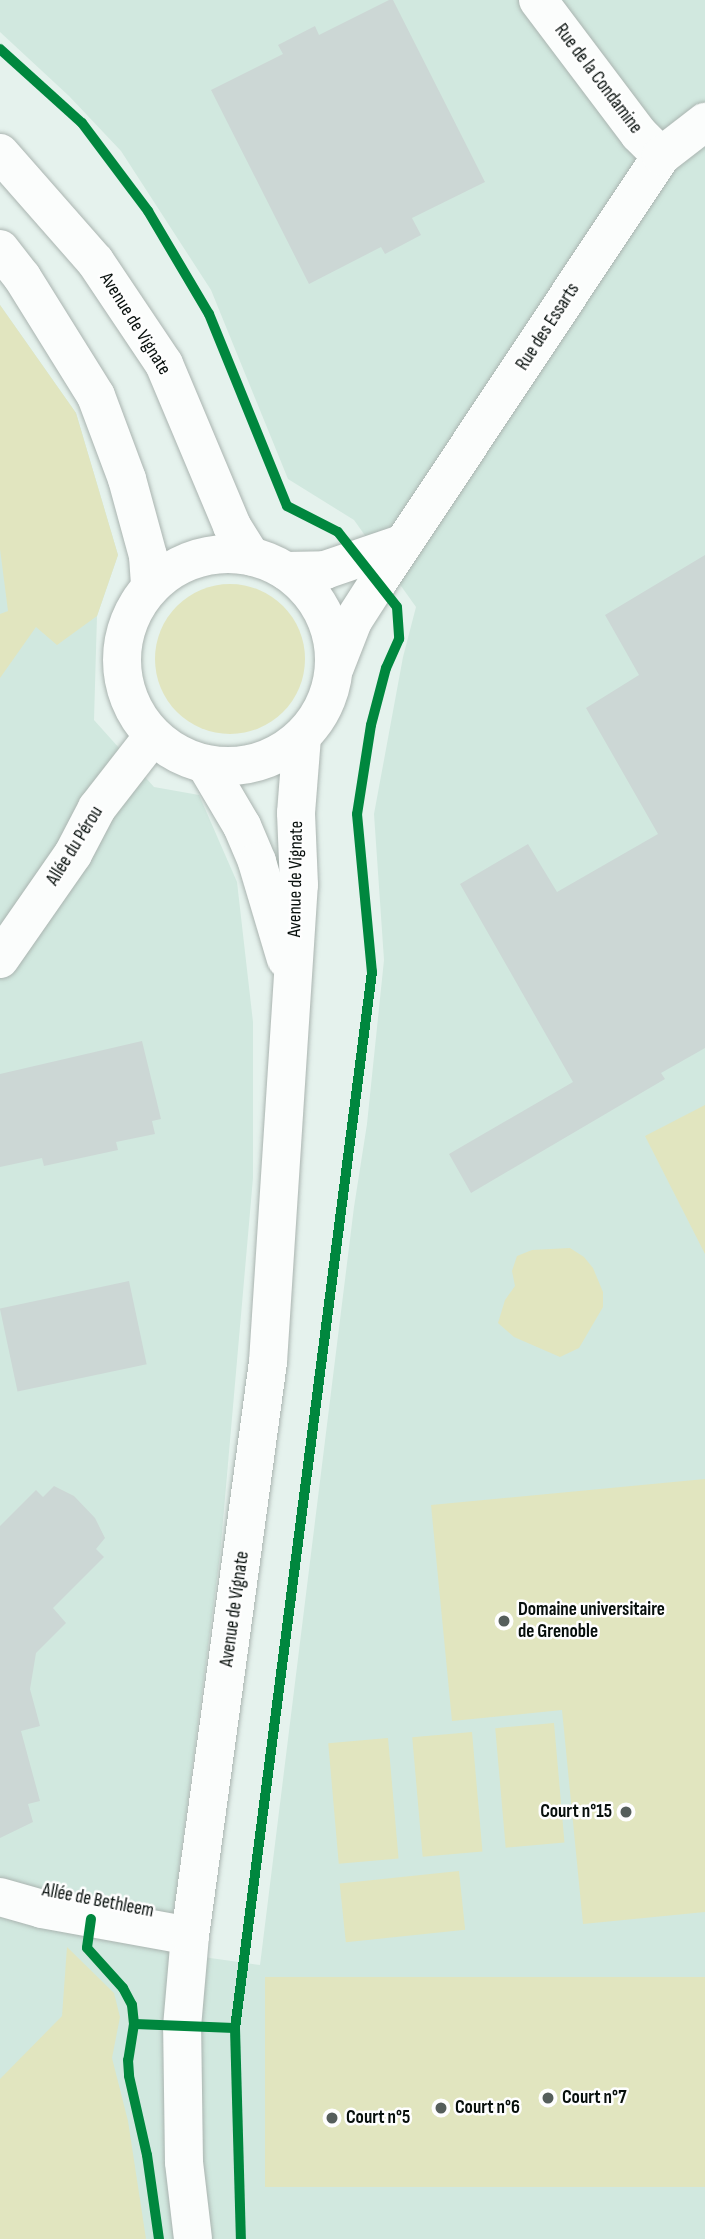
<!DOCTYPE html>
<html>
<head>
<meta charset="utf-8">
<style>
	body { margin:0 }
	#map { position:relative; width:705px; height:2239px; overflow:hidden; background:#e5f2ed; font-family:"Sofia Sans Condensed",sans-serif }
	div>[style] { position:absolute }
	.built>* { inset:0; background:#d1e8df }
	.green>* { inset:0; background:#e1e5bf; transform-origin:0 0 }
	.round { border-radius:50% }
	.building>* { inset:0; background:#ccd7d5; transform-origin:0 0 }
	.roads { filter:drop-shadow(0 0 2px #aab4b0) drop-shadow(0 0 2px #aab4b0) }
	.minor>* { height:38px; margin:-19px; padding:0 19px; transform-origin:19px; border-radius:19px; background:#fbfdfc }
	.tertiary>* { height:38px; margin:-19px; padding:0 19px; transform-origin:19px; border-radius:19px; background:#fbfdfc }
	.tertiary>.ring { margin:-19px; padding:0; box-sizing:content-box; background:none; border:38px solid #fbfdfc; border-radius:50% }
	.cycleway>* { height:10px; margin:-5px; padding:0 5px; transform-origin:5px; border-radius:5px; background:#00873e }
	.dots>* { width:19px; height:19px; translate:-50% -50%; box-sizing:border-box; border:4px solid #fefefe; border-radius:50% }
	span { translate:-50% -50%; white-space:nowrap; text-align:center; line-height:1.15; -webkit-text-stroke:5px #fefefe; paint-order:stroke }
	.street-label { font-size:19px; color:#070f0c }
	.poi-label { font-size:19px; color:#070f0c; font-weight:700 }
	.left { translate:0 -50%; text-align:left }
	.right { translate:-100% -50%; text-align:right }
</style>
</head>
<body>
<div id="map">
	<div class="built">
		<i style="clip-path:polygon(0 0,705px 0,705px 2239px,0 2239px,0 305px,76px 413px,118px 555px,97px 616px,94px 720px,154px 787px,199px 795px,237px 882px,253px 1022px,253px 1178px,220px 1555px,168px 1952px,260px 1965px,354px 1207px,367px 1124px,384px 960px,374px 814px,403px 657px,416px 607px,354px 520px,288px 479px,211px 290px,121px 151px,69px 96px,0 32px)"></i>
	</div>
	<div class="green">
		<i style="clip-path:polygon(0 305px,76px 413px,118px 555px,97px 616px,57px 645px,36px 627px,0 678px,0 614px,8px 611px,0 549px)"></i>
		<i class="round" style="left:155px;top:584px;width:150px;height:150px"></i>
		<i style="clip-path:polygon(705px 1105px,705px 1254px,645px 1136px)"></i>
		<i style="clip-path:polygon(570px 1248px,584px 1257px,593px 1268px,603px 1292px,603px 1307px,579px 1348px,560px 1357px,514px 1337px,498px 1323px,505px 1300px,515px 1286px,512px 1271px,517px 1256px,532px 1250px)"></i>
		<i style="clip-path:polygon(705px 1479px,705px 1912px,583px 1924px,562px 1710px,452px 1721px,431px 1505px)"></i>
		<i style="left:554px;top:1723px;width:120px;height:59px;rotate:85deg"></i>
		<i style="left:472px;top:1732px;width:120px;height:60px;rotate:85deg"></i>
		<i style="left:388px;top:1738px;width:121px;height:60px;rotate:85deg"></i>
		<i style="left:459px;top:1871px;width:59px;height:120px;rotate:84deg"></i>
		<i style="clip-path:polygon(67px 1947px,114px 1993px,120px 2017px,112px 2058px,128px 2121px,146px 2239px,0 2239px,0 2079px,62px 2016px)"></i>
		<i style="left:705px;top:1977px;width:210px;height:440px;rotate:90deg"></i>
	</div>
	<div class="building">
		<i style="clip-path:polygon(389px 0,393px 0,485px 182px,412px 218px,421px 235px,385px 254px,381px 247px,309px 284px,211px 90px,283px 54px,278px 45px,315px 26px,319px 35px)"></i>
		<i style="clip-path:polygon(705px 555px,705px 1048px,661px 1073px,665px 1079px,471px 1193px,449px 1154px,573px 1082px,460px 884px,528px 844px,557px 892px,658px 834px,586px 708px,639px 675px,605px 615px)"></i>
		<i style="clip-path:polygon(142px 1041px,161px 1119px,152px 1121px,155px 1134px,116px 1142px,118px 1150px,44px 1166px,42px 1158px,0 1167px,0 1074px)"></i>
		<i style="left:129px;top:1281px;width:85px;height:132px;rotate:78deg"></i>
		<i style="clip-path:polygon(54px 1486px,74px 1496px,95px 1518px,105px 1538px,96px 1549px,104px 1557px,53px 1608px,66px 1623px,36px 1653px,30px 1689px,40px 1726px,21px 1731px,40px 1801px,28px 1804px,33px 1822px,0 1838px,0 1526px,36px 1490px,43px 1497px)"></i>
	</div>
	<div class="roads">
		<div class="minor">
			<i style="left:538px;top:0;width:168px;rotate:53deg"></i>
			<i style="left:639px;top:134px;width:31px;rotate:45deg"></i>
			<i style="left:286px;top:571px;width:39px;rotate:-1deg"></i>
			<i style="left:325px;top:570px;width:83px;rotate:-18.9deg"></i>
			<i style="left:335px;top:667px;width:49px;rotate:-68.6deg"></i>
			<i style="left:353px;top:621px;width:46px;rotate:-57.3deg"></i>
			<i style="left:378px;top:582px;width:511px;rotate:-56.4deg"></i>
			<i style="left:661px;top:156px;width:56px;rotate:-37.7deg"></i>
			<i style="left:0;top:959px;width:128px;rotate:-55.2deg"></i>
			<i style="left:73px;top:854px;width:52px;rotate:-62.4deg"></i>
			<i style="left:97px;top:808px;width:91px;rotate:-52.1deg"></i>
			<i style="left:0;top:1897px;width:44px;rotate:15.9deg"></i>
			<i style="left:42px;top:1909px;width:150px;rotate:10.3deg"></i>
		</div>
		<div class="tertiary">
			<i style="left:0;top:153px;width:144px;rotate:48.7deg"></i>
			<i style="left:95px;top:261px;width:124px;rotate:56.2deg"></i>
			<i style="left:164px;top:364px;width:176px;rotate:67.2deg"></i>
			<i style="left:232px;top:526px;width:36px;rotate:58deg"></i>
			<i style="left:0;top:249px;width:36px;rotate:52deg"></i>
			<i style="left:22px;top:277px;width:140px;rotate:58.1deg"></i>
			<i style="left:96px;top:396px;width:89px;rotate:69.5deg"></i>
			<i style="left:127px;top:479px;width:80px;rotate:74.7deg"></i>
			<i style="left:148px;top:556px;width:31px;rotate:86deg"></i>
			<i class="ring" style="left:122px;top:554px;width:174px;height:174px"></i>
			<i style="left:206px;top:765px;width:71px;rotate:59.5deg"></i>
			<i style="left:242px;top:826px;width:39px;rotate:67deg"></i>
			<i style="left:257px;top:862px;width:101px;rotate:73.4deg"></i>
			<i style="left:193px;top:2239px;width:78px;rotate:-96.7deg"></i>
			<i style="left:184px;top:2162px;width:135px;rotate:-90.8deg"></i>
			<i style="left:182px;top:2027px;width:91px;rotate:-85deg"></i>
			<i style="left:190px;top:1936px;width:579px;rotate:-82.26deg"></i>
			<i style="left:268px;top:1362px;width:478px;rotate:-86.3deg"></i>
			<i style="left:299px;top:885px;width:72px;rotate:-92.4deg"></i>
			<i style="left:296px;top:813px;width:76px;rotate:-85.5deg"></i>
		</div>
	</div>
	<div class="cycleway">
		<i style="left:0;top:49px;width:110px;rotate:42.1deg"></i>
		<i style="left:82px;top:123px;width:110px;rotate:53.1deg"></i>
		<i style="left:148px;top:211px;width:120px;rotate:59.4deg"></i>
		<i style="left:209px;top:314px;width:207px;rotate:67.9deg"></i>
		<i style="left:287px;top:506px;width:57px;rotate:27deg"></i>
		<i style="left:338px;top:532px;width:95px;rotate:51.8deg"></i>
		<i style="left:397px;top:607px;width:32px;rotate:86deg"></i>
		<i style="left:399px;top:639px;width:32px;rotate:114deg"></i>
		<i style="left:386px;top:668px;width:59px;rotate:104.7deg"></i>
		<i style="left:371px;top:725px;width:90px;rotate:98.9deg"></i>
		<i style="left:357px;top:814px;width:159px;rotate:84.6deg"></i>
		<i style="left:372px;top:972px;width:1065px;rotate:97.39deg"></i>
		<i style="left:235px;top:2028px;width:211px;rotate:88.4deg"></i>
		<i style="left:91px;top:1919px;width:29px;rotate:98deg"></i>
		<i style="left:87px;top:1948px;width:54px;rotate:48deg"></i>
		<i style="left:123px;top:1988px;width:19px;rotate:62deg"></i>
		<i style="left:132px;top:2005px;width:19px;rotate:84deg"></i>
		<i style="left:134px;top:2024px;width:36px;rotate:99deg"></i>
		<i style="left:128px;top:2060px;width:16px;rotate:86deg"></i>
		<i style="left:129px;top:2076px;width:81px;rotate:77.2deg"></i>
		<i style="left:147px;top:2155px;width:85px;rotate:81.9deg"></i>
		<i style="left:134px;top:2024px;width:101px;rotate:2.3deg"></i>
	</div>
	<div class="dots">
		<i style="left:504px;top:1621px;background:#555e5b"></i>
		<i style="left:626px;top:1812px;background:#555e5b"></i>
		<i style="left:548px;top:2098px;background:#555e5b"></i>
		<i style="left:441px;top:2108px;background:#555e5b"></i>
		<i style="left:332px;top:2118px;background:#555e5b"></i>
	</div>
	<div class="street-label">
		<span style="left:598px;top:79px;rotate:53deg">Rue de la Condamine</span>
		<span style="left:135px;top:324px;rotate:58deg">Avenue de Vignate</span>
		<span style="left:548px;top:327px;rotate:-57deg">Rue des Essarts</span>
		<span style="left:75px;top:846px;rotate:-58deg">Allée du Pérou</span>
		<span style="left:296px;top:879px;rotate:-89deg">Avenue de Vignate</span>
		<span style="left:235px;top:1609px;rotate:-82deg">Avenue de Vignate</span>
		<span style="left:98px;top:1901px;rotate:11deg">Allée de Bethleem</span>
	</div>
	<div class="poi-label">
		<span class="left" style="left:518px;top:1621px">Domaine universitaire<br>de Grenoble</span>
		<span class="right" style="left:612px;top:1812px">Court n°15</span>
		<span class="left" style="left:562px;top:2098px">Court n°7</span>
		<span class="left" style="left:455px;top:2108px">Court n°6</span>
		<span class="left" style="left:346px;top:2118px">Court n°5</span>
	</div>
</div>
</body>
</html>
